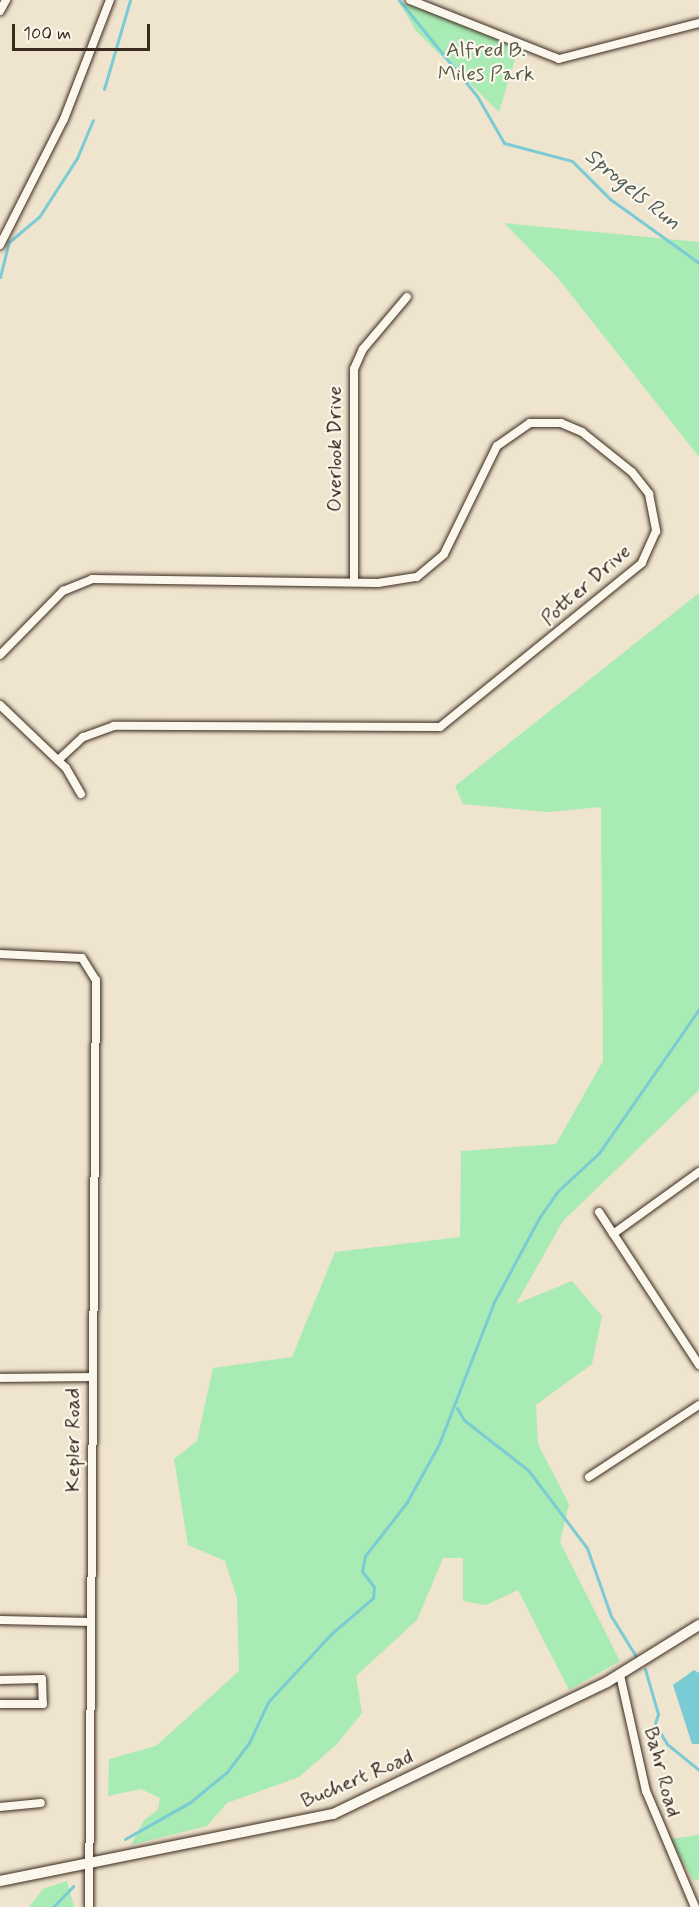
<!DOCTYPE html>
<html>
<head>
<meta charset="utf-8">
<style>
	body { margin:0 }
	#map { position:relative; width:699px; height:1907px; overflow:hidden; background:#efe4ce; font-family:Mynerve,sans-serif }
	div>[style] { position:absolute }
	.green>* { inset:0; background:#a9ebb4 }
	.water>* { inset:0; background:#7bcbd4 }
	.stream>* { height:3px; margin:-1.5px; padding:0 1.5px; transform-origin:1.5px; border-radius:1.5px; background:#7bcbd4 }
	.roads { filter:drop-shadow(0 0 2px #3b2a1e) drop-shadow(0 0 2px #3b2a1e) }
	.street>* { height:8px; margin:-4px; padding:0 4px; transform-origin:4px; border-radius:4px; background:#fbf7ec }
	.secondary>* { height:10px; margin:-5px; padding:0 5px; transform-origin:5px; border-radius:5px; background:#fbf7ec }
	span { translate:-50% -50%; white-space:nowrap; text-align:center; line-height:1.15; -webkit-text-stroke:4.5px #fbf7ec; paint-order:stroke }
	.park-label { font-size:21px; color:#565a44 }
	.street-label { font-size:21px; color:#3b2a1e }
	.water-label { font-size:22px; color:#4e5a55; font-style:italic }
	.scale { position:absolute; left:12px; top:24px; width:138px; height:27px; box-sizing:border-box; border:3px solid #3b2a1e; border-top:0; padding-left:8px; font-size:18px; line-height:21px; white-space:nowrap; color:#3b2a1e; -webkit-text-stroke:4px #fbf7ec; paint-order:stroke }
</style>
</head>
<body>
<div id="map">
	<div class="green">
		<i style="clip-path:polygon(399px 2px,444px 15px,518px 49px,499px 112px,416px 31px)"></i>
		<i style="clip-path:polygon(504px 223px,699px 242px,699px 457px,558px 278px)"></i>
		<i style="clip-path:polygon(699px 593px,699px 1090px,563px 1221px,516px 1304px,572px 1281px,602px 1316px,592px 1364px,536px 1405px,538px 1444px,569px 1504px,560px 1542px,620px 1661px,569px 1690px,518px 1590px,486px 1605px,463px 1601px,463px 1558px,443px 1558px,417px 1620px,356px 1676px,362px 1713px,337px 1744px,299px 1777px,227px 1803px,207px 1826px,131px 1845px,144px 1820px,158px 1810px,160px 1798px,141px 1789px,108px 1796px,109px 1759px,156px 1746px,239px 1671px,237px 1598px,225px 1561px,188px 1545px,174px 1459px,197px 1441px,213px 1368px,292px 1357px,335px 1252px,460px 1237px,461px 1151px,556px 1144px,603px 1061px,601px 807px,548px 812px,463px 804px,455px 786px)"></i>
		<i style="clip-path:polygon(699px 1835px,699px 1879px,694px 1881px,670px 1839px)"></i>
		<i style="clip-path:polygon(67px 1881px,74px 1907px,29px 1907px,43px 1889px)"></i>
	</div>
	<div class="water">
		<i style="clip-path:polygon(694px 1670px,699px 1673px,699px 1744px,692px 1744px,673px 1685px)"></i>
	</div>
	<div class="stream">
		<i style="left:399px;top:0;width:124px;rotate:50.9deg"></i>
		<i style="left:477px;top:96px;width:54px;rotate:60.1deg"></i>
		<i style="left:504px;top:143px;width:70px;rotate:14.8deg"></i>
		<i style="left:572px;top:161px;width:54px;rotate:45deg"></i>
		<i style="left:610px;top:199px;width:110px;rotate:35.7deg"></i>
		<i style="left:104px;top:89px;width:93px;rotate:-73.7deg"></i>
		<i style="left:0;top:277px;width:36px;rotate:-76deg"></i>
		<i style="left:9px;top:242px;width:39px;rotate:-40deg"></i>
		<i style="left:39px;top:217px;width:70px;rotate:-57.2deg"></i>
		<i style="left:77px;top:158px;width:41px;rotate:-67.2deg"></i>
		<i style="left:457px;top:1408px;width:14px;rotate:60deg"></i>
		<i style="left:464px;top:1420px;width:81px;rotate:38deg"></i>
		<i style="left:528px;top:1470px;width:98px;rotate:52.9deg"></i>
		<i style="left:587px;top:1548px;width:72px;rotate:70.6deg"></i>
		<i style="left:611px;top:1616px;width:49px;rotate:58.2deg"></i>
		<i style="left:645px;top:1669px;width:47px;rotate:73.9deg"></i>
		<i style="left:658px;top:1714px;width:10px;rotate:107deg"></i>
		<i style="left:655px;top:1724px;width:23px;rotate:59deg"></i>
		<i style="left:667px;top:1744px;width:41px;rotate:39.1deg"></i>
		<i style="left:125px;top:1839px;width:73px;rotate:-29.4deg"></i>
		<i style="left:189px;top:1803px;width:49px;rotate:-39.2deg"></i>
		<i style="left:227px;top:1772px;width:36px;rotate:-53deg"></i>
		<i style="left:249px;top:1743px;width:45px;rotate:-65.1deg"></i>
		<i style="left:268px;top:1702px;width:93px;rotate:-47.2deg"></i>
		<i style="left:331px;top:1634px;width:55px;rotate:-40.6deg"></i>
		<i style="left:373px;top:1598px;width:11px;rotate:-85deg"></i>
		<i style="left:374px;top:1587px;width:20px;rotate:-127deg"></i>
		<i style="left:362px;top:1571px;width:15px;rotate:-79deg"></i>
		<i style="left:365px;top:1556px;width:68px;rotate:-52.1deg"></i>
		<i style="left:407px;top:1502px;width:66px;rotate:-61.1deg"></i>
		<i style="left:439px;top:1444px;width:152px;rotate:-68.8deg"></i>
		<i style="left:494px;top:1302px;width:95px;rotate:-61.8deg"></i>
		<i style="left:539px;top:1218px;width:33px;rotate:-55deg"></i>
		<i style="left:558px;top:1191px;width:56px;rotate:-42.8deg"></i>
		<i style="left:599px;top:1153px;width:175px;rotate:-55.2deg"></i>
		<i style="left:53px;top:1907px;width:29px;rotate:-46deg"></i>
	</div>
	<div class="roads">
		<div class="street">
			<i style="left:410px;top:0;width:160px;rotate:21.6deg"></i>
			<i style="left:559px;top:59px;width:145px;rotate:-14.4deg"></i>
			<i style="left:0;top:11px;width:13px;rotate:-61deg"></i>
			<i style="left:0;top:245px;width:141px;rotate:-63.1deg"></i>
			<i style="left:64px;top:119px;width:128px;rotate:-68.9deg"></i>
			<i style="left:354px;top:582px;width:213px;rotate:-90deg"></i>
			<i style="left:354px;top:369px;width:22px;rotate:-66deg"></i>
			<i style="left:363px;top:349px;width:68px;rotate:-49.8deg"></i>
			<i style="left:0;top:655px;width:90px;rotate:-45.5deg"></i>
			<i style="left:63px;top:591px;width:31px;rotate:-22deg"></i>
			<i style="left:92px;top:579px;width:286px;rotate:0.8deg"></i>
			<i style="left:378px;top:583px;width:39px;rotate:-9deg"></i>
			<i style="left:417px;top:577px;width:35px;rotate:-40deg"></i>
			<i style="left:444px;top:554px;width:120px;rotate:-63.9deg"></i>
			<i style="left:497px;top:446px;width:40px;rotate:-34.9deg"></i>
			<i style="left:530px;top:423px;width:31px"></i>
			<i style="left:561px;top:423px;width:23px;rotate:23deg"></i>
			<i style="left:582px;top:432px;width:64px;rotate:38.7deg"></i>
			<i style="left:632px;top:472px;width:28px;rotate:52deg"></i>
			<i style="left:649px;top:494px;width:38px;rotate:79deg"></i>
			<i style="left:656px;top:531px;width:35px;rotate:114deg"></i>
			<i style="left:642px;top:563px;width:260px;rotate:140.9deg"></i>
			<i style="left:440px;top:727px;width:326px;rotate:-179.8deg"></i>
			<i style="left:114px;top:726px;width:33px;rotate:160deg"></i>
			<i style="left:83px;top:737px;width:34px;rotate:137deg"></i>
			<i style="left:0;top:705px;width:91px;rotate:43.7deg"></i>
			<i style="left:66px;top:768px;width:30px;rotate:60deg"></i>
			<i style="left:0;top:954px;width:82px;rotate:2.8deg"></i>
			<i style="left:82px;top:958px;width:26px;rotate:58deg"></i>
			<i style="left:96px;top:980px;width:927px;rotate:90.43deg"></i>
			<i style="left:599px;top:1212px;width:183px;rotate:56.8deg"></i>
			<i style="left:613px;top:1234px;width:106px;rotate:-35.8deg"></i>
			<i style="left:0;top:1378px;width:91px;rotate:-0.6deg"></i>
			<i style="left:589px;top:1477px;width:131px;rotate:-33.2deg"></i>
			<i style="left:0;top:1620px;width:90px;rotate:1.3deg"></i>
			<i style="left:620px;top:1675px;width:119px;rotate:77.4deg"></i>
			<i style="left:646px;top:1791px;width:126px;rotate:67.1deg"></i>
			<i style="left:0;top:1680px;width:42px;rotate:-1.4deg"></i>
			<i style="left:42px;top:1679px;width:25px;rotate:88deg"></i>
			<i style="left:43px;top:1704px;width:43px;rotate:180deg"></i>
			<i style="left:0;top:1807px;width:41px;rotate:-5.6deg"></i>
		</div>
		<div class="secondary">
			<i style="left:0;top:1881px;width:340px;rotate:-11.4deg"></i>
			<i style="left:333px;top:1814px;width:304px;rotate:-25.7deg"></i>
			<i style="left:607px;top:1682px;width:108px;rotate:-31.8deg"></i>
		</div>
	</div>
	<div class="park-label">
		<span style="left:486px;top:62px">Alfred B.<br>Miles Park</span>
	</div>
	<div class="street-label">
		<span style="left:335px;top:449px;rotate:-90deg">Overlook Drive</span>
		<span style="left:586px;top:585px;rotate:-41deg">Potter Drive</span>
		<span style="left:73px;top:1440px;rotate:-90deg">Kepler Road</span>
		<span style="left:662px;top:1772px;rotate:75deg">Bahr Road</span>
		<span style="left:357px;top:1779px;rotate:-23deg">Buchert Road</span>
	</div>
	<div class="water-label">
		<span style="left:632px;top:190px;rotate:39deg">Sprogels Run</span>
	</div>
	<div class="scale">100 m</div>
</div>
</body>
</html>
